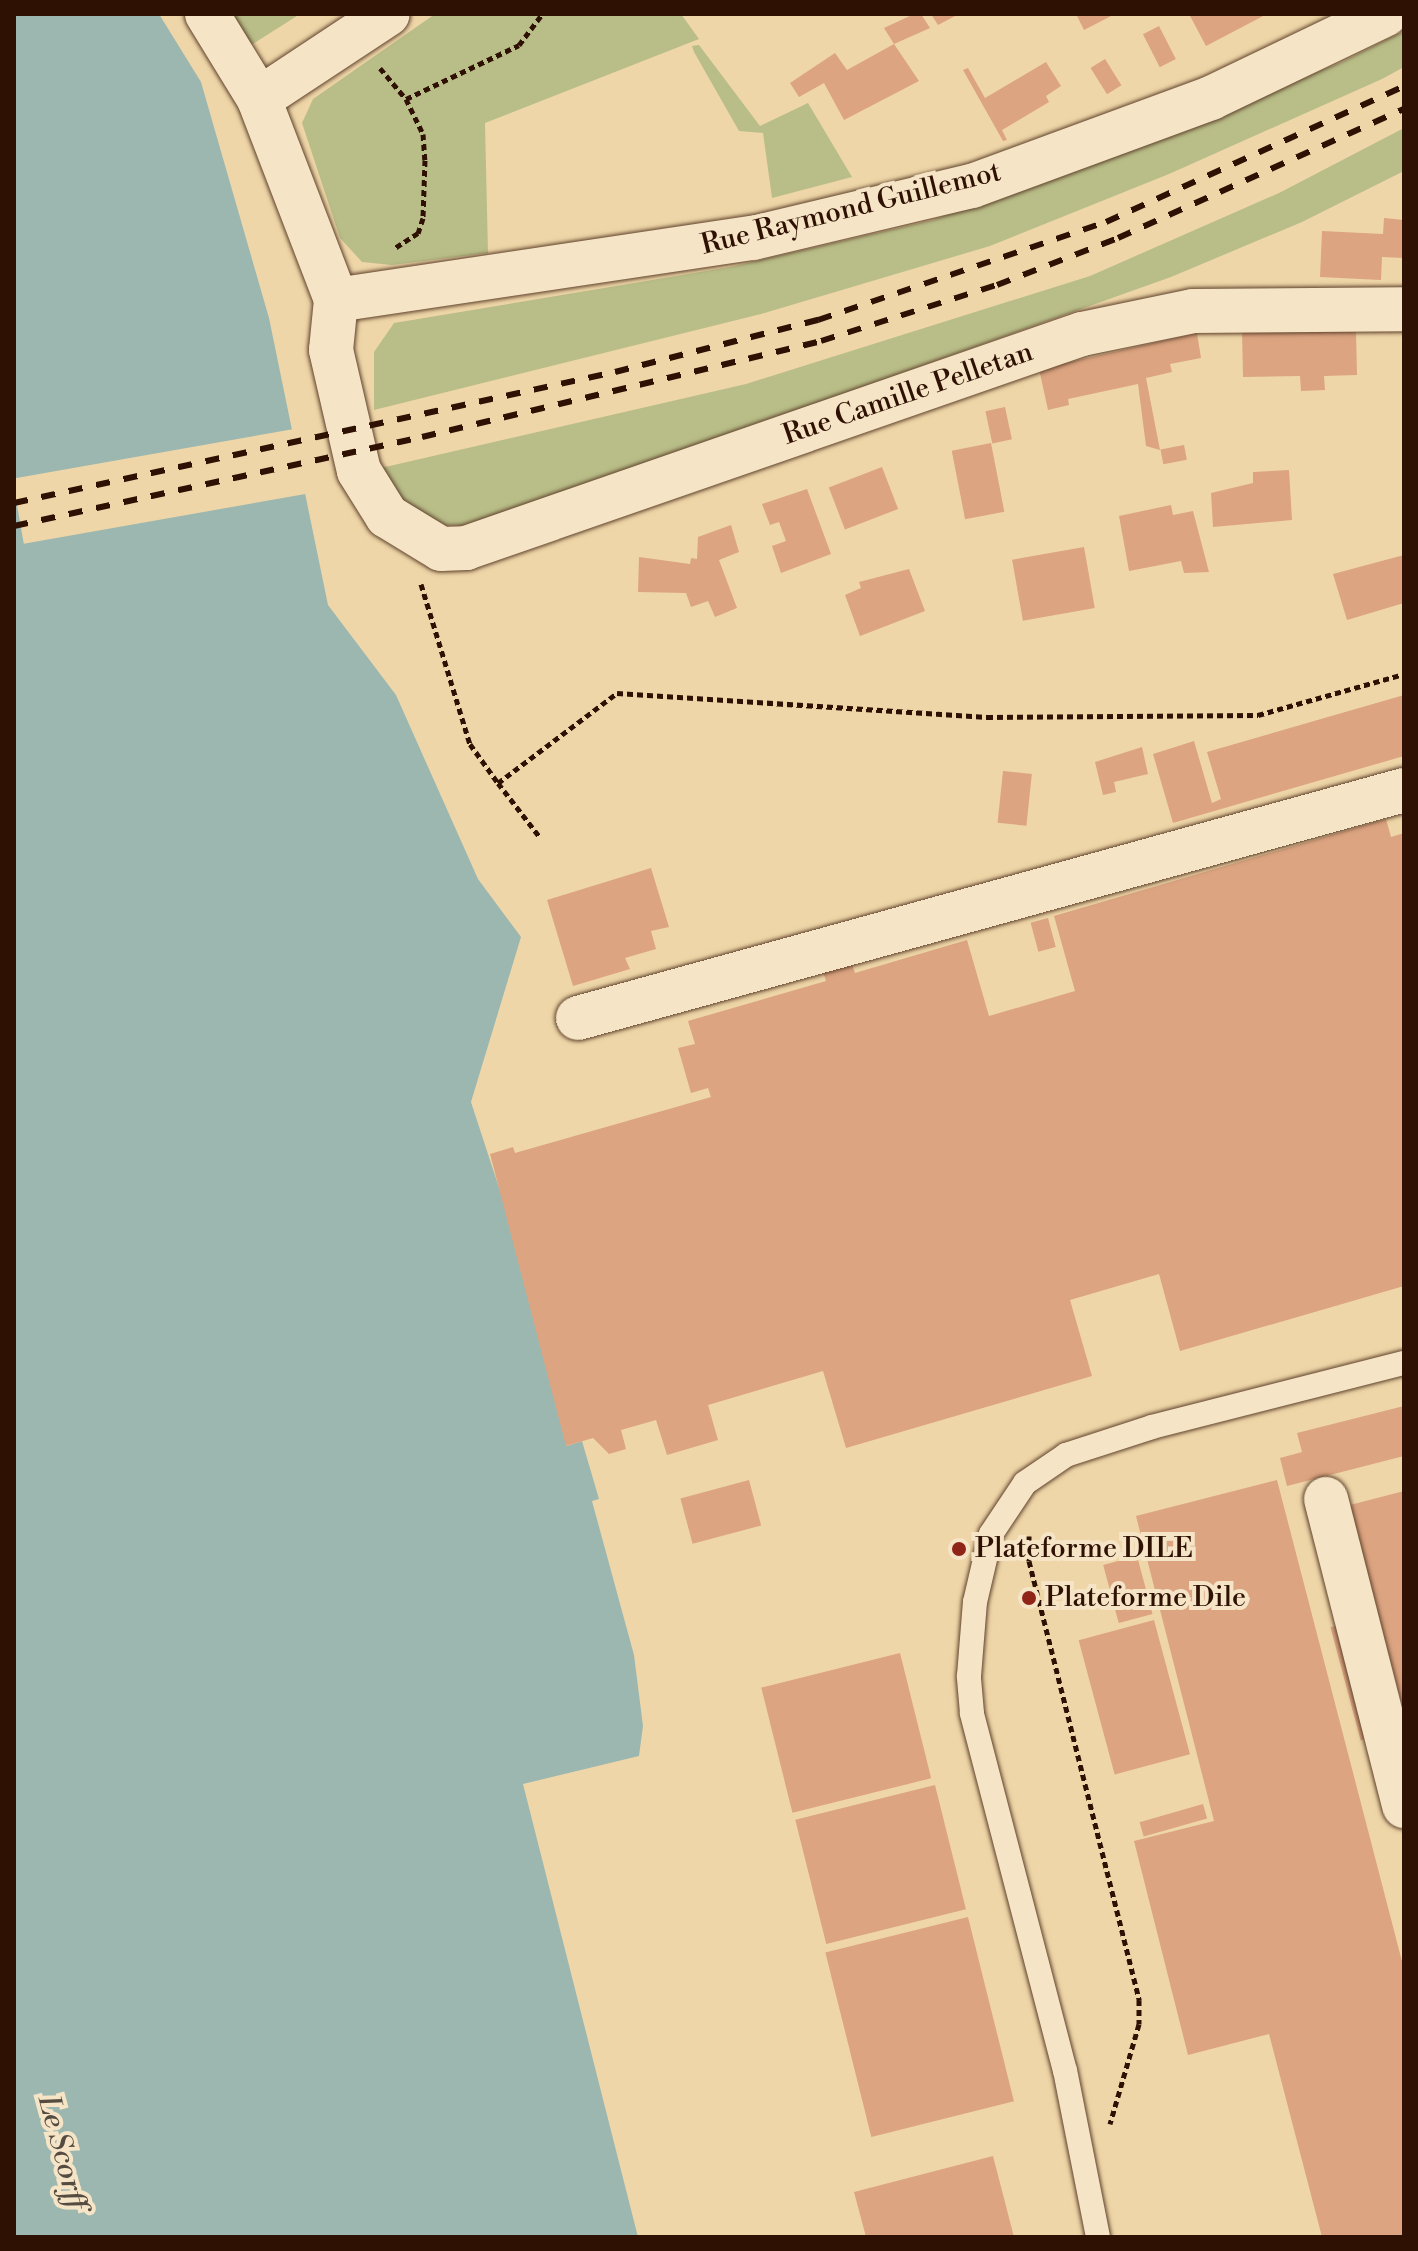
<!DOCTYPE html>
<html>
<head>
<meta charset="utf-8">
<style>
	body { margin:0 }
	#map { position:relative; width:1418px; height:2251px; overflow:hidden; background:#efd6a8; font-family:"Libre Bodoni",serif }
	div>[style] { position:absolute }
	.green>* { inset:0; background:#b9be88 }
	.water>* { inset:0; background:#9cb7b0 }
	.pier>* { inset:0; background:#efd6a8; transform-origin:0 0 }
	.building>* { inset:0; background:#dca481; transform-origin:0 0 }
	.path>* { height:5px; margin-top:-2.5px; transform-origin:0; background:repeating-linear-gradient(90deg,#2f1103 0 6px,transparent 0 10px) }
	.roads { filter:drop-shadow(0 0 2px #5f422c) drop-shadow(0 0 2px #5f422c) }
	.lane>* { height:24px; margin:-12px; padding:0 12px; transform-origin:12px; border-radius:12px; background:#f5e4c6 }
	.street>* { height:44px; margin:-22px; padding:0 22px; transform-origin:22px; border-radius:22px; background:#f5e4c6 }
	.secondary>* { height:44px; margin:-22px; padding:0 22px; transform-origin:22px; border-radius:22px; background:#f5e4c6 }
	.rail>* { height:6px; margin-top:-3px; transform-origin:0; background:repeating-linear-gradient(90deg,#2f1103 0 14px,transparent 0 28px) }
	.dots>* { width:22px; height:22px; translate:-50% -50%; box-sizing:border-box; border:4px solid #f5e4c6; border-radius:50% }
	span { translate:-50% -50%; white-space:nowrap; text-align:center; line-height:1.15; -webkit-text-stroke:8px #f5e4c6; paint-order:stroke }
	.street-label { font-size:28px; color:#2f1103 }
	.poi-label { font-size:28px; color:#2f1103 }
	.left { translate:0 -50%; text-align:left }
	.water-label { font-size:30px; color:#554b40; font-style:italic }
	.frame { position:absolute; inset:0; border:16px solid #2f1103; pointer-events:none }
</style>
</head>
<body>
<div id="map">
	<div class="green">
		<i style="clip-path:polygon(230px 14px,300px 14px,248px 47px)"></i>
		<i style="clip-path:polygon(435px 14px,681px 14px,699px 39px,485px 123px,488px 253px,392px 265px,362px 262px,340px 238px,302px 123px,313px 99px)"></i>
		<i style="clip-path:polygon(1404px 31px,1404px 67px,1382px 79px,1169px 174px,990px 246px,761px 314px,374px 410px,374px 352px,394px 323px,730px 267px,933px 220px,1107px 157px,1342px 62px)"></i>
		<i style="clip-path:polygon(699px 45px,760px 126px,808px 103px,852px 177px,772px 198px,763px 133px,739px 131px,694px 52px,692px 46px)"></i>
		<i style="clip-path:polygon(1404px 128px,1404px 171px,1302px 222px,1171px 277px,472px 526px,439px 525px,394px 498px,381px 468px,746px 384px,1090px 276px,1279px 193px)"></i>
	</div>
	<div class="water">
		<i style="clip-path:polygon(14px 14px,159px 14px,201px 82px,269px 318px,328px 605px,396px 695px,478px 879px,521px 937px,471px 1102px,502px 1197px,567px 1446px,582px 1441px,599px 1499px,592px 1501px,634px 1655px,643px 1726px,639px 1756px,523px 1784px,638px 2237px,14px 2237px)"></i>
	</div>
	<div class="pier">
		<i style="left:294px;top:429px;width:66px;height:286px;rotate:80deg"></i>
	</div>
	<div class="building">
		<i style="clip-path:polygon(914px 14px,921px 14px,930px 28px,894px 44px,884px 28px)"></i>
		<i style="clip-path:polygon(931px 14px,959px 14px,938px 25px)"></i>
		<i style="clip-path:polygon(1076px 14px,1115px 14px,1084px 30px)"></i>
		<i style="clip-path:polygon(1189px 14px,1267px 14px,1206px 46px)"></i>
		<i style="left:1159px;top:26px;width:37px;height:18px;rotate:63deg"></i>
		<i style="clip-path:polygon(894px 44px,919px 81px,844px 120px,824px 83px,799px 97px,790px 83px,835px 53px,847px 70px)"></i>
		<i style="left:1105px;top:59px;width:31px;height:17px;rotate:58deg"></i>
		<i style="clip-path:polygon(1046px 62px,1061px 86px,1046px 96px,1049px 102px,1002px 130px,1007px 140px,1003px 141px,963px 70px,968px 68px,985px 98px)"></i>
		<i style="clip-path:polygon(1384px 218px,1404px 220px,1404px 258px,1382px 257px,1381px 280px,1320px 277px,1322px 231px,1383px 234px)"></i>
		<i style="clip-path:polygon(1356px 331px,1357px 375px,1324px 376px,1325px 390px,1301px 391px,1300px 376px,1243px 377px,1242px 332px)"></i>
		<i style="clip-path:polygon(1197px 333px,1201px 358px,1170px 364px,1172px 372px,1146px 378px,1160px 450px,1146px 446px,1138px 384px,1068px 399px,1069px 405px,1048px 410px,1039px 369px)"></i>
		<i style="left:1005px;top:407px;width:33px;height:20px;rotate:78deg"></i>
		<i style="left:991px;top:443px;width:70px;height:40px;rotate:79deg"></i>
		<i style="left:1184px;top:445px;width:15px;height:24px;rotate:79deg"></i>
		<i style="left:882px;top:467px;width:45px;height:57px;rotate:69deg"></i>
		<i style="clip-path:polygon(1289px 470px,1292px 520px,1213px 527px,1211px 493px,1253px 483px,1253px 472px)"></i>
		<i style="clip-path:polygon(807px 489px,831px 554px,781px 573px,772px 546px,786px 541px,779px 522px,770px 525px,762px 504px)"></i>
		<i style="clip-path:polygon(1171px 505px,1173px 515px,1193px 511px,1209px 572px,1184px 573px,1181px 561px,1129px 571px,1119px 516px)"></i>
		<i style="clip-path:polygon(731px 525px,739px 552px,719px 560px,737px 608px,715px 617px,708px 601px,691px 607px,686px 593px,638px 592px,639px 557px,690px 564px,691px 558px,697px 559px,698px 537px)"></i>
		<i style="left:1084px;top:547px;width:62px;height:73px;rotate:80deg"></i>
		<i style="clip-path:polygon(1404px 555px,1404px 603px,1347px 620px,1333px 574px)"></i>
		<i style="clip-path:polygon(909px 569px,925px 611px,860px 636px,845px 595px,861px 588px,859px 582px)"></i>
		<i style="clip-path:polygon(1404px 695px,1404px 756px,1173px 823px,1153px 754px,1194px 741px,1212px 803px,1221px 799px,1207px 752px)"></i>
		<i style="clip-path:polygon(1142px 747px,1148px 774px,1114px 782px,1116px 792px,1103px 795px,1095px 762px)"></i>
		<i style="left:1003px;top:771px;width:29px;height:52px;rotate:6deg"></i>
		<i style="clip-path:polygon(1386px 819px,1391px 837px,1404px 833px,1404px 1286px,1180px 1351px,1159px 1274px,1070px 1300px,1092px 1376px,846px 1448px,823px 1371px,708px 1405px,718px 1440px,667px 1455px,656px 1420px,621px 1430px,626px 1449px,609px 1454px,593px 1438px,566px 1446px,490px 1154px,513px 1147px,515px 1153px,711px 1097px,708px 1088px,691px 1093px,678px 1048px,695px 1044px,688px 1021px,826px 981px,823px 972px,852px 964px,855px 973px,967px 940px,989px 1016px,1075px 991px,1054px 916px)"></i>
		<i style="clip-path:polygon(651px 868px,669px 927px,651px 931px,656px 949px,625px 958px,630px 969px,573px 986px,547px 900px)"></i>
		<i style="left:1048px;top:918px;width:30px;height:18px;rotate:75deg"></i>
		<i style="clip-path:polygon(1404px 1406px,1404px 1456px,1287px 1486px,1280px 1458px,1302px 1452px,1297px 1433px)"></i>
		<i style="left:749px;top:1480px;width:47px;height:71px;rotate:75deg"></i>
		<i style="clip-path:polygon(1277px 1480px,1404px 1969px,1404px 2237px,1322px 2237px,1269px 2034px,1188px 2055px,1134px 1841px,1214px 1821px,1136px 1516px)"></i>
		<i style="clip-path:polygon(1404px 1491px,1404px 1708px,1403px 1708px,1350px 1505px)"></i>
		<i style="left:1137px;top:1556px;width:60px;height:35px;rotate:75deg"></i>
		<i style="left:1154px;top:1620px;width:139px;height:78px;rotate:75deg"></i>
		<i style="left:1343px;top:1624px;width:117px;height:13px;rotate:75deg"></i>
		<i style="left:900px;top:1653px;width:129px;height:143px;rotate:76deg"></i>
		<i style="left:935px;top:1785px;width:128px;height:144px;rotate:76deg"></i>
		<i style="left:1203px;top:1804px;width:15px;height:66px;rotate:74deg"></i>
		<i style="left:968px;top:1917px;width:190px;height:147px;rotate:76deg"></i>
		<i style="clip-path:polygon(993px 2156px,1014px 2237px,866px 2237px,854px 2192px)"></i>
	</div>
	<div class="path">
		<i style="left:380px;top:68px;width:40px;rotate:50deg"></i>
		<i style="left:406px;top:99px;width:39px;rotate:64deg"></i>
		<i style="left:423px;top:134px;width:26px;rotate:86deg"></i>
		<i style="left:425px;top:160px;width:58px;rotate:92deg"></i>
		<i style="left:423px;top:218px;width:16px;rotate:108deg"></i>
		<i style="left:418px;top:233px;width:27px;rotate:147deg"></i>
		<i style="left:406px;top:99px;width:125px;rotate:-25.5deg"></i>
		<i style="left:519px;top:45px;width:39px;rotate:-53deg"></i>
		<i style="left:421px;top:584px;width:167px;rotate:73deg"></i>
		<i style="left:470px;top:744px;width:48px;rotate:54.3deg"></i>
		<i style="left:498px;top:783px;width:149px;rotate:-37.1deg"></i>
		<i style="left:617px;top:693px;width:371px;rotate:3.7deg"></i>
		<i style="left:987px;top:717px;width:271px;rotate:-0.4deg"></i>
		<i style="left:1258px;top:715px;width:152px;rotate:-15.7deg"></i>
		<i style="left:498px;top:783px;width:67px;rotate:52.3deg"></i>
		<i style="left:1029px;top:1536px;width:25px;rotate:90deg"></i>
		<i style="left:1029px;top:1561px;width:453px;rotate:75.9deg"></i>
		<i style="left:1139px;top:2000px;width:24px;rotate:90deg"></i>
		<i style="left:1139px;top:2024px;width:104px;rotate:106.2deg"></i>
	</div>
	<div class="roads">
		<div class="lane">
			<i style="left:1098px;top:2237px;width:169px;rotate:-101.2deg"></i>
			<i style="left:1065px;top:2071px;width:370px;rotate:-104.6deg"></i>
			<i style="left:972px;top:1713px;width:37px;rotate:-95deg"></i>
			<i style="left:969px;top:1676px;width:74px;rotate:-85.4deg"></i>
			<i style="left:975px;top:1602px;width:70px;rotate:-76.8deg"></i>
			<i style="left:991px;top:1534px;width:61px;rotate:-56.3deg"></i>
			<i style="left:1025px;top:1483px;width:50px;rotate:-34.3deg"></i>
			<i style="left:1066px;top:1455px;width:90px;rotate:-18deg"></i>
			<i style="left:1152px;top:1427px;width:260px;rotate:-14.3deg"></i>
		</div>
		<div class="street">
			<i style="left:259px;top:99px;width:215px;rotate:69deg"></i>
			<i style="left:336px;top:300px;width:50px;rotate:95.7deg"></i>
			<i style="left:331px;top:350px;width:124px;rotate:77deg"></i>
			<i style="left:359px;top:471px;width:53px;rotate:58.1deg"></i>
			<i style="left:387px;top:516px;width:63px;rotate:31.4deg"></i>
			<i style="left:441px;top:549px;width:25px;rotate:-2deg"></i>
			<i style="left:466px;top:548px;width:652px;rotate:-19.16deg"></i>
			<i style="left:1082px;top:334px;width:113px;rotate:-11.7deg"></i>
			<i style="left:1193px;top:311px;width:211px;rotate:-0.5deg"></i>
			<i style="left:336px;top:300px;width:422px;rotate:-8.5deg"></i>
			<i style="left:753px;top:238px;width:225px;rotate:-13.4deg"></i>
			<i style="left:972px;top:186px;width:255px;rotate:-20.2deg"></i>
			<i style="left:1211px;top:98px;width:194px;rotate:-25.6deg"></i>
			<i style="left:578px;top:1018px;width:857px;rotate:-15.43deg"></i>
			<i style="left:1326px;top:1499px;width:317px;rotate:75.7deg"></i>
		</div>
		<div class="secondary">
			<i style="left:207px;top:14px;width:100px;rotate:58.5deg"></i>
			<i style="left:259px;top:99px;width:154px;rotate:-33.4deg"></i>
		</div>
	</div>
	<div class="rail">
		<i style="left:14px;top:503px;width:615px;rotate:-12.3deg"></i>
		<i style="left:615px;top:372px;width:210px;rotate:-14.4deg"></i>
		<i style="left:818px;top:320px;width:304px;rotate:-18.8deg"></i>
		<i style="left:1106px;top:222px;width:328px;rotate:-24.5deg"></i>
		<i style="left:14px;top:526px;width:418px;rotate:-12.3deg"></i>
		<i style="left:422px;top:437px;width:410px;rotate:-13.5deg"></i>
		<i style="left:821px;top:341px;width:185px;rotate:-17.7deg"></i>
		<i style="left:997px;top:285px;width:130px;rotate:-21.2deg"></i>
		<i style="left:1118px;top:238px;width:314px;rotate:-24.3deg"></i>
	</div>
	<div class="dots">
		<i style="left:959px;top:1549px;background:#8f2418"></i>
		<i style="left:1029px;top:1598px;background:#8f2418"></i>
	</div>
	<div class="street-label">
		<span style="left:851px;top:209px;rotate:-14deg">Rue Raymond Guillemot</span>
		<span style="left:908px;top:394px;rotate:-19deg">Rue Camille Pelletan</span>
	</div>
	<div class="poi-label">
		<span class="left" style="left:975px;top:1549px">Plateforme DILE</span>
		<span class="left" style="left:1045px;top:1598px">Plateforme Dile</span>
	</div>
	<div class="water-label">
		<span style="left:62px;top:2152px;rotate:75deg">Le Scorff</span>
	</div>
	<div class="frame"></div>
</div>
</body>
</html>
